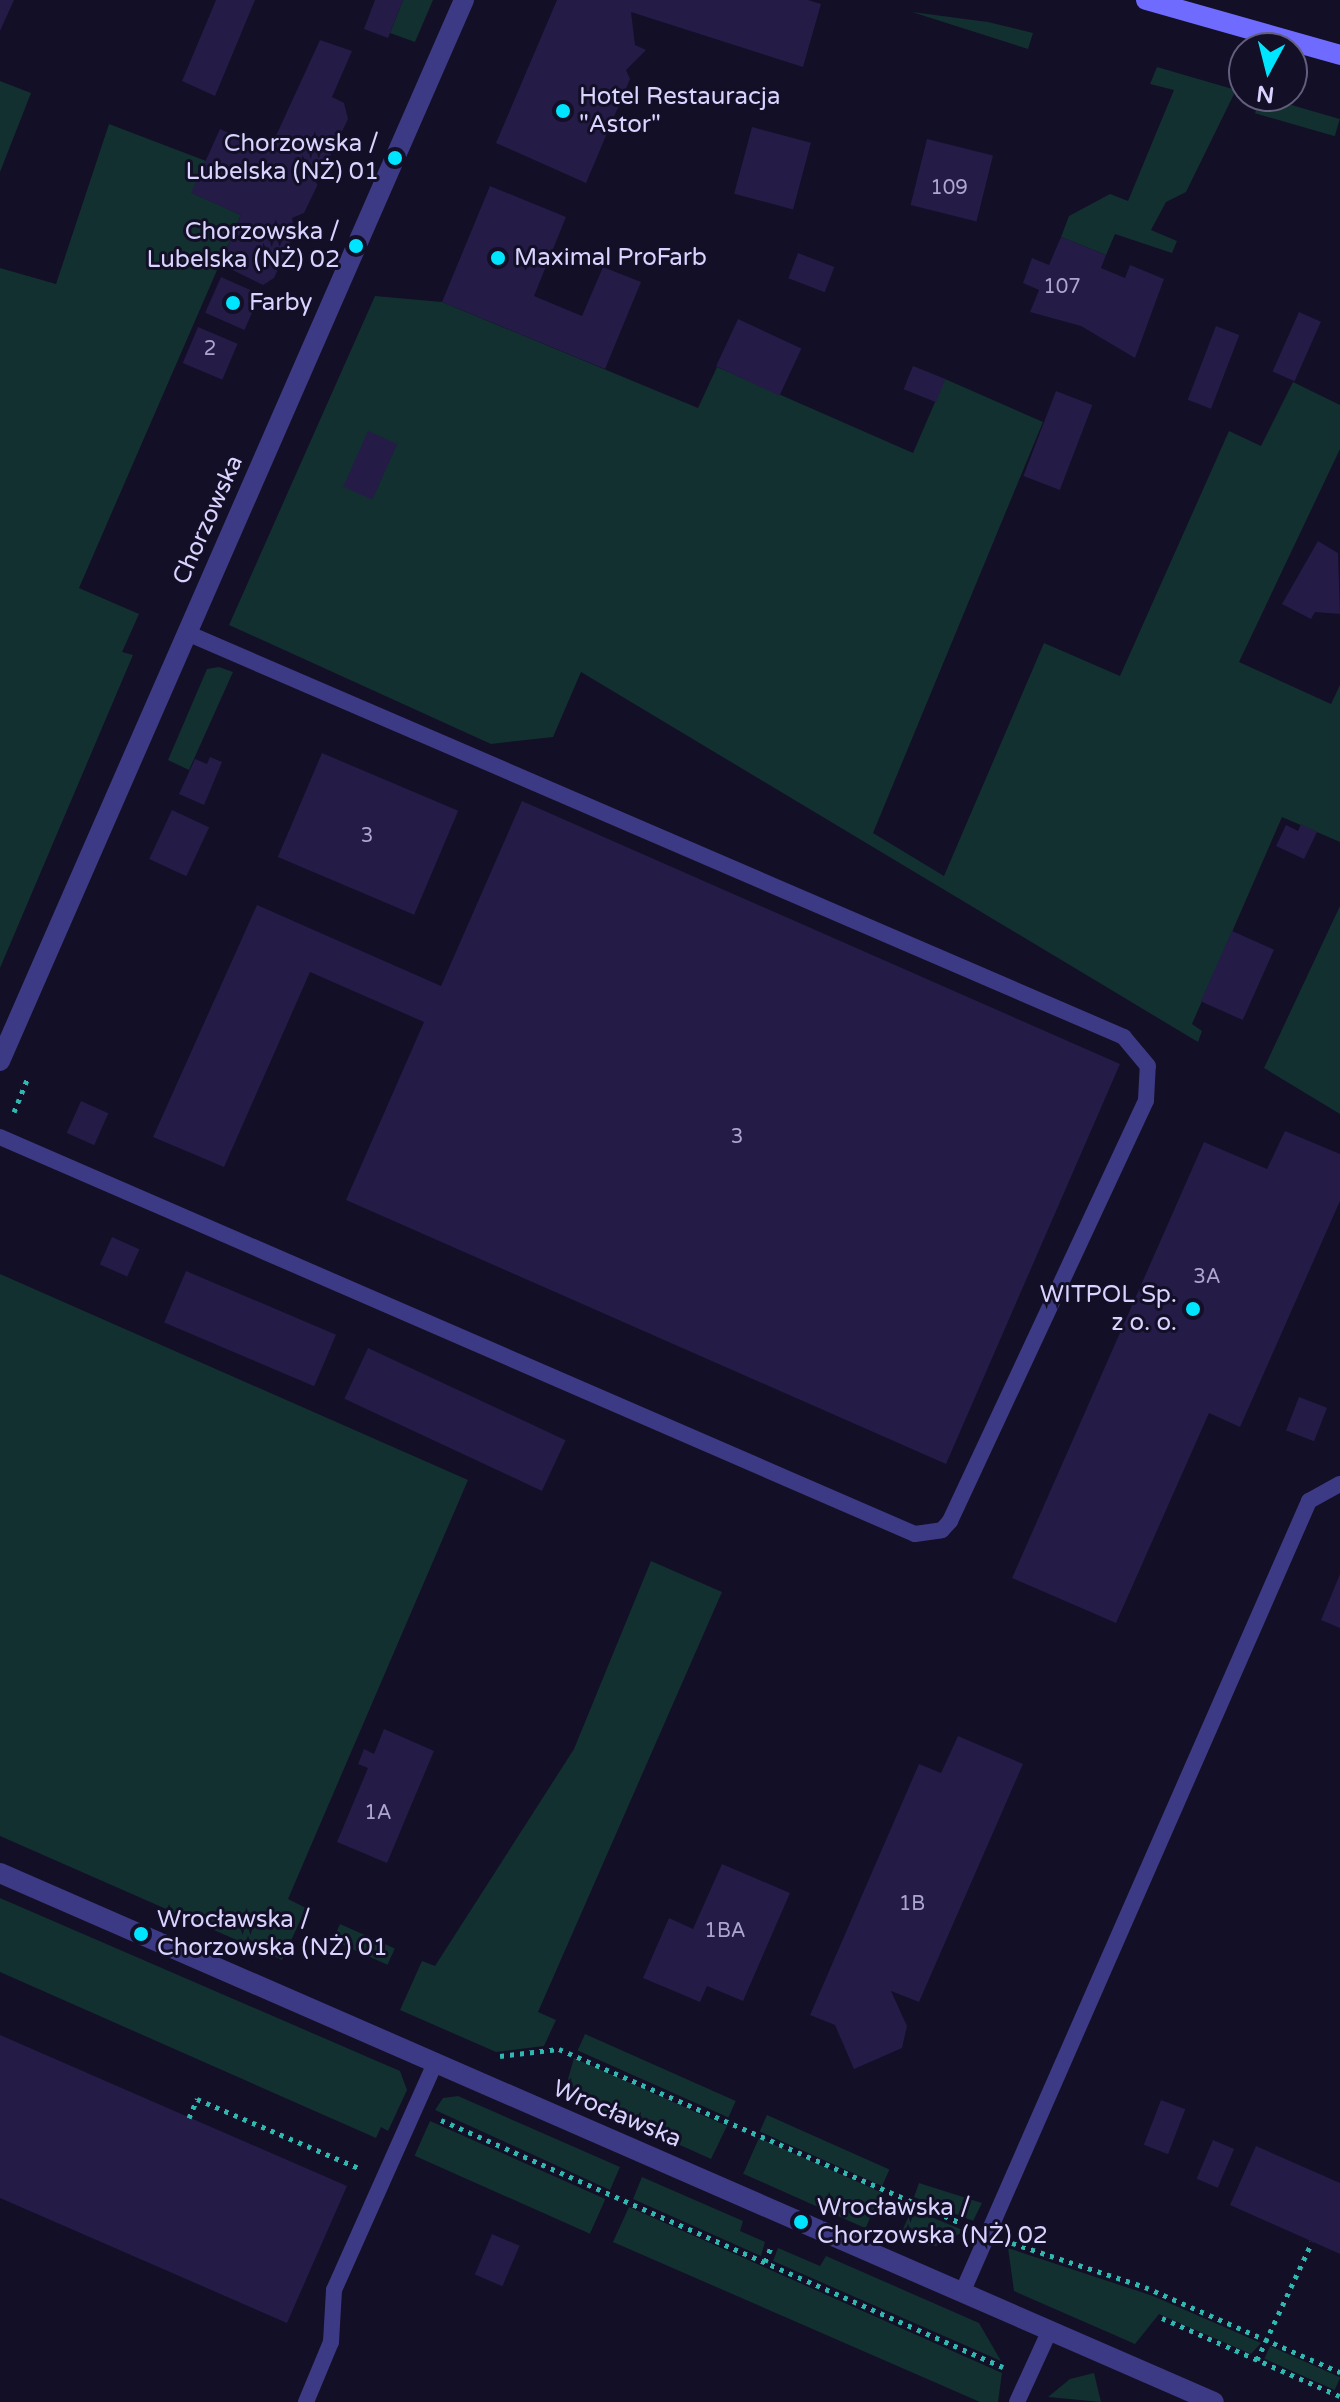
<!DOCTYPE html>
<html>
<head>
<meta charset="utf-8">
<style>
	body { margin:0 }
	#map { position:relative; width:1340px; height:2402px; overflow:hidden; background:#130f26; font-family:"Varela Round",sans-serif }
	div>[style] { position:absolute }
	.green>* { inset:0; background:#12302f; transform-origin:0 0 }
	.building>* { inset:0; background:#241b47; transform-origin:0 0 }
	.path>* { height:5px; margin-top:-2.5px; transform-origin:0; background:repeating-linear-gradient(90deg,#2fb8b0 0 4px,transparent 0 10px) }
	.lane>* { height:16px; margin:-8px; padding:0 8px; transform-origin:8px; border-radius:8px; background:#3d3a85 }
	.street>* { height:20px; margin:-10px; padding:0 10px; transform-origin:10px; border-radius:10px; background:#3d3a85 }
	.secondary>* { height:20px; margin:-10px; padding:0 10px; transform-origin:10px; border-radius:10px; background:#6f6bff }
	.dots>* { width:22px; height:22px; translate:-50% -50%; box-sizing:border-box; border:4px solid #130f26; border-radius:50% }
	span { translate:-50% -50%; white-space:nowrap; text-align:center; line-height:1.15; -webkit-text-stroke:6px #130f26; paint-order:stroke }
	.number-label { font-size:20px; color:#aca6d1 }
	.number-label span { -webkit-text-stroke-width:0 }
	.poi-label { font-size:24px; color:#d9d4ff }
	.left { translate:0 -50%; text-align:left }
	.right { translate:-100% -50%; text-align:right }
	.street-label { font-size:24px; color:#d9d4ff }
	.north { position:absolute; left:1228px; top:32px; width:80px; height:80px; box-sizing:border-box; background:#130f26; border:2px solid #625e7d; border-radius:50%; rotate:187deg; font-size:22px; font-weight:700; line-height:32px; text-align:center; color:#d9d4ff }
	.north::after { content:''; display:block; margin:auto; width:28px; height:36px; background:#00e5ff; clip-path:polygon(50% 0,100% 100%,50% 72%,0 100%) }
</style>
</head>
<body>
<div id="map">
	<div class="green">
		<i style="clip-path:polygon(403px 0,433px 0,415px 42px,390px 33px)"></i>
		<i style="clip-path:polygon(912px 12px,988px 22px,1033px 33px,1028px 49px)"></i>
		<i style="clip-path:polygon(1157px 67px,1236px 90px,1186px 192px,1166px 202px,1151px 230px,1177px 241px,1172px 253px,1115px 234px,1106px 255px,1061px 237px,1069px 216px,1110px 194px,1128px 201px,1174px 90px,1150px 84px)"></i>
		<i style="clip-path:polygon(0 81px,31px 93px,0 172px)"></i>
		<i style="left:1260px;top:96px;width:83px;height:18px;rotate:16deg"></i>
		<i style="clip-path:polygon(109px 124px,206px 161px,192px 193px,241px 215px,79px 588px,139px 614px,122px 652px,133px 655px,0 968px,0 268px,56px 284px)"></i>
		<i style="clip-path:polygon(375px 296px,442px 302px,698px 408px,717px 367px,913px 453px,945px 379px,1043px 422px,873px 833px,944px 876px,1044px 643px,1120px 676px,1229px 431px,1261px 446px,1293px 382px,1340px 405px,1340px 449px,1239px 662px,1331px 704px,1340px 685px,1340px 842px,1282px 817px,1192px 1024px,1202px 1031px,1198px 1042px,581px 672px,553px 737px,491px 744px,229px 625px)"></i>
		<i style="clip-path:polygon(219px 667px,233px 672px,189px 770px,168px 760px,207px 669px)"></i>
		<i style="clip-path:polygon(1340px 906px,1340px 1114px,1264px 1068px)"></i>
		<i style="clip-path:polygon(0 1274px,468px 1480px,288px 1899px,306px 1908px,282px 1960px,0 1836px)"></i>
		<i style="clip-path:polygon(651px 1561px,722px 1592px,538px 2012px,556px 2020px,544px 2046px,496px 2052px,400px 2010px,422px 1961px,435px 1966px,574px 1749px)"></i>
		<i style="clip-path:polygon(0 1898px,400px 2071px,407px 2090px,388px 2131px,381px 2127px,376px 2138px,0 1972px)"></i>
		<i style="left:340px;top:1924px;width:60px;height:18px;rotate:24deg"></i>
		<i style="left:585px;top:2034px;width:165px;height:18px;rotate:24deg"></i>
		<i style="clip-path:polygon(574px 2058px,727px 2126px,711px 2159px,580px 2100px,568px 2079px)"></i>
		<i style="clip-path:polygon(458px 2096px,620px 2167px,610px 2190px,435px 2110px,443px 2098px)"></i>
		<i style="left:767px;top:2115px;width:134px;height:18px;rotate:24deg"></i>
		<i style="left:430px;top:2121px;width:192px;height:38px;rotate:24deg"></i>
		<i style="left:759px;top:2138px;width:134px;height:39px;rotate:24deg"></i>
		<i style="clip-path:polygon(642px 2177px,743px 2221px,740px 2231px,765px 2242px,761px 2256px,633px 2199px)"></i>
		<i style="clip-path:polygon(919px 2183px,982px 2203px,973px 2221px,914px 2197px)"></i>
		<i style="clip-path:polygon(629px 2207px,1002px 2373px,998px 2402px,980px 2402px,613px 2242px)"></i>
		<i style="clip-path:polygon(912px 2209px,965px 2231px,936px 2246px,906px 2243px,898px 2240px)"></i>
		<i style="clip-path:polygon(778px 2248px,820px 2266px,826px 2256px,979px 2323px,1001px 2361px,773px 2261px)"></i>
		<i style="clip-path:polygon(1008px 2248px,1153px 2296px,1261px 2343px,1251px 2354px,1159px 2314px,1135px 2344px,1014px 2291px)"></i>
		<i style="left:1270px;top:2346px;width:77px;height:14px;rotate:24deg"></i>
		<i style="clip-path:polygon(1094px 2373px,1101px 2402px,1048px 2397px,1070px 2379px)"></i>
	</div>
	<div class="building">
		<i style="clip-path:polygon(0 0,14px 0,0 31px)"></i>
		<i style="clip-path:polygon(216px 0,255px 0,215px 96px,182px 81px)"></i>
		<i style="clip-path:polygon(375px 0,403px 0,388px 38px,364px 29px)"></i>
		<i style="clip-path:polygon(557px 0,808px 0,821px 4px,803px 67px,631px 12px,635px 45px,646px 50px,626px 70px,630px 79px,586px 183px,496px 143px)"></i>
		<i style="clip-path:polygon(320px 40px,352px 51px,332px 97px,344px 103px,348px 119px,326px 165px,314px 168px,318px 184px,304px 213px,292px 218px,295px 232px,274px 278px,263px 285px,220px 264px,241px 215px,191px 193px,220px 129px,269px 151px)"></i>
		<i style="left:752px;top:127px;width:61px;height:69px;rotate:15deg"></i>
		<i style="left:927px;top:139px;width:68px;height:68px;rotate:14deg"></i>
		<i style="clip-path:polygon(490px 186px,566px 217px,534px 296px,582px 316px,603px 267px,641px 282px,605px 369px,442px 302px)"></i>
		<i style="clip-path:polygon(1061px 237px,1106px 255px,1101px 268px,1125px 278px,1130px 265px,1164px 279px,1135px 358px,1081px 326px,1030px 312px,1039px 290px,1023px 283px,1032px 258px,1049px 265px)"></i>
		<i style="left:798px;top:253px;width:39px;height:27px;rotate:21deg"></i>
		<i style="left:221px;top:277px;width:43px;height:39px;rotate:24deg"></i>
		<i style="left:1299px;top:312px;width:24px;height:65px;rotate:24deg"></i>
		<i style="left:738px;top:319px;width:70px;height:52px;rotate:25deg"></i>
		<i style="left:1216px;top:326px;width:25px;height:79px;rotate:21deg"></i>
		<i style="left:198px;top:327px;width:43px;height:39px;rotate:23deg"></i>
		<i style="left:913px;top:366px;width:35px;height:25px;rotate:22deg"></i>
		<i style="left:1056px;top:391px;width:39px;height:91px;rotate:21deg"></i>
		<i style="left:368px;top:431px;width:32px;height:61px;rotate:24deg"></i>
		<i style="clip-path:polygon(1318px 541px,1338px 553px,1340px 614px,1315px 612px,1311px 619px,1282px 604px)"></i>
		<i style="left:322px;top:753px;width:148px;height:113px;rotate:23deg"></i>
		<i style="clip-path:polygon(210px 757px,222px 762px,204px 805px,179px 794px,195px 759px,207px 764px)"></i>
		<i style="clip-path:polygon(522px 801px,1120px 1064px,946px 1464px,346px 1200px,424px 1022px,310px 972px,224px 1167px,153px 1137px,257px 905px,441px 986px)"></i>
		<i style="left:172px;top:810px;width:41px;height:54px;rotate:25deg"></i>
		<i style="clip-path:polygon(1301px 824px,1317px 832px,1304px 859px,1276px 846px,1286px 825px,1298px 831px)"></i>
		<i style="left:1232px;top:931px;width:46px;height:77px;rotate:24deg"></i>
		<i style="left:81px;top:1101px;width:30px;height:35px;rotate:24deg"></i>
		<i style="clip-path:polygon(1285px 1131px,1340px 1154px,1340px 1201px,1240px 1427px,1209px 1413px,1116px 1623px,1012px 1578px,1204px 1142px,1267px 1169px)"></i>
		<i style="left:112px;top:1237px;width:30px;height:30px;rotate:24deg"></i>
		<i style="left:186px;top:1271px;width:163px;height:56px;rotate:23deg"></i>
		<i style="left:368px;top:1348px;width:218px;height:56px;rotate:25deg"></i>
		<i style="left:1299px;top:1397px;width:30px;height:36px;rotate:21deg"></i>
		<i style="clip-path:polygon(1340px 1574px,1340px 1628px,1321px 1620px)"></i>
		<i style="clip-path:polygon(384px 1729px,434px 1751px,387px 1863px,337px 1842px,368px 1768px,358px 1764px,364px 1749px,374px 1754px)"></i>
		<i style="clip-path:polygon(958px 1736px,1023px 1764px,919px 2002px,891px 1991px,907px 2026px,902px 2048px,854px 2069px,835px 2025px,810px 2015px,919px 1764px,941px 1773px)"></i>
		<i style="clip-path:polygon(722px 1864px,790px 1893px,743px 2001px,707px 1986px,700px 2002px,643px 1978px,669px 1918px,693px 1929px)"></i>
		<i style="clip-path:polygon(0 2035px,347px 2186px,287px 2323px,0 2198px)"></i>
		<i style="left:1161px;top:2100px;width:26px;height:48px;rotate:21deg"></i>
		<i style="left:1213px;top:2140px;width:23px;height:42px;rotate:23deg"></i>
		<i style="clip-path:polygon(1256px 2146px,1340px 2183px,1340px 2254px,1230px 2205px)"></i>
		<i style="left:492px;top:2234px;width:30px;height:44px;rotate:23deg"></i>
	</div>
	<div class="path">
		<i style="left:14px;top:1112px;width:38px;rotate:-68deg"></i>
		<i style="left:500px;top:2056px;width:59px;rotate:-6.8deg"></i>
		<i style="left:559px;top:2049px;width:439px;rotate:23.4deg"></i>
		<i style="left:189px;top:2118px;width:21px;rotate:-67deg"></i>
		<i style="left:197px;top:2099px;width:178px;rotate:23.1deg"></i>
		<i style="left:441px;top:2120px;width:614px;rotate:23.73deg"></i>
		<i style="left:1012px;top:2243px;width:140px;rotate:18.3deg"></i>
		<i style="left:1145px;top:2287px;width:213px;rotate:23.6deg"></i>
		<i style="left:765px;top:2262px;width:18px;rotate:-68deg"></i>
		<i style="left:1162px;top:2318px;width:194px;rotate:23.7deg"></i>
		<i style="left:1257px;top:2360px;width:130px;rotate:-65deg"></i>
	</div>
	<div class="lane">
		<i style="left:0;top:1137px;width:997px;rotate:23.46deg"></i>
		<i style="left:915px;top:1534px;width:27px;rotate:-8deg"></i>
		<i style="left:942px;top:1530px;width:12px;rotate:-48deg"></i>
		<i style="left:950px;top:1521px;width:464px;rotate:-65deg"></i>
		<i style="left:1146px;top:1100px;width:34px;rotate:-87deg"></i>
		<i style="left:1148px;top:1066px;width:38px;rotate:-130deg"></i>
		<i style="left:1124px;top:1037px;width:1020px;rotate:-156.68deg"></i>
		<i style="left:962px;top:2293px;width:865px;rotate:-66.34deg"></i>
		<i style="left:1309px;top:1501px;width:35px;rotate:-29deg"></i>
		<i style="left:306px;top:2402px;width:65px;rotate:-67.4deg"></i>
		<i style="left:331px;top:2342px;width:52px;rotate:-86.7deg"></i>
		<i style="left:334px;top:2290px;width:248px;rotate:-66deg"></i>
		<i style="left:1017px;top:2402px;width:79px;rotate:-65.4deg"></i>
	</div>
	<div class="street">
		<i style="left:0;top:1061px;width:1158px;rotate:-66.38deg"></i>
		<i style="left:0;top:1873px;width:1324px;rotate:23.55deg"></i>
	</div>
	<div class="secondary">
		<i style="left:1146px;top:0;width:202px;rotate:15.8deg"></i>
	</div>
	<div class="dots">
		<i style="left:563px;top:111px;background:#00e5ff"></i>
		<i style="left:395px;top:158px;background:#00e5ff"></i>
		<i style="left:356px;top:246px;background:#00e5ff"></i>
		<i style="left:498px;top:258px;background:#00e5ff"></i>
		<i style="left:233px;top:303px;background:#00e5ff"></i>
		<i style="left:1193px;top:1309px;background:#00e5ff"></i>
		<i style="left:141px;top:1934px;background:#00e5ff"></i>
		<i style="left:801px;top:2222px;background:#00e5ff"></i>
	</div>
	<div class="number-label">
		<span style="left:949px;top:188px">109</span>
		<span style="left:1062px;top:287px">107</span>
		<span style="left:210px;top:349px">2</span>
		<span style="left:367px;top:836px">3</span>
		<span style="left:737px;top:1137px">3</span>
		<span style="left:1207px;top:1277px">3A</span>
		<span style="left:378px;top:1813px">1A</span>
		<span style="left:912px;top:1904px">1B</span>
		<span style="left:725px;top:1931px">1BA</span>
	</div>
	<div class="poi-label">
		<span class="left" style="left:579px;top:111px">Hotel Restauracja<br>"Astor"</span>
		<span class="right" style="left:379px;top:158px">Chorzowska /<br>Lubelska (NŻ) 01</span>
		<span class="right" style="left:340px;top:246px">Chorzowska /<br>Lubelska (NŻ) 02</span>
		<span class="left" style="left:514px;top:258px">Maximal ProFarb</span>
		<span class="left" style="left:249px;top:303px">Farby</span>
		<span class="right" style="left:1177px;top:1309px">WITPOL Sp.<br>z o. o.</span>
		<span class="left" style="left:157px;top:1934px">Wrocławska /<br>Chorzowska (NŻ) 01</span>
		<span class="left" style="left:817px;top:2222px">Wrocławska /<br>Chorzowska (NŻ) 02</span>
	</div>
	<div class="street-label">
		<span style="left:208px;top:520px;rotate:-66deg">Chorzowska</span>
		<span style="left:617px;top:2114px;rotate:23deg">Wrocławska</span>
	</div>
	<div class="north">N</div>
</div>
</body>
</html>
